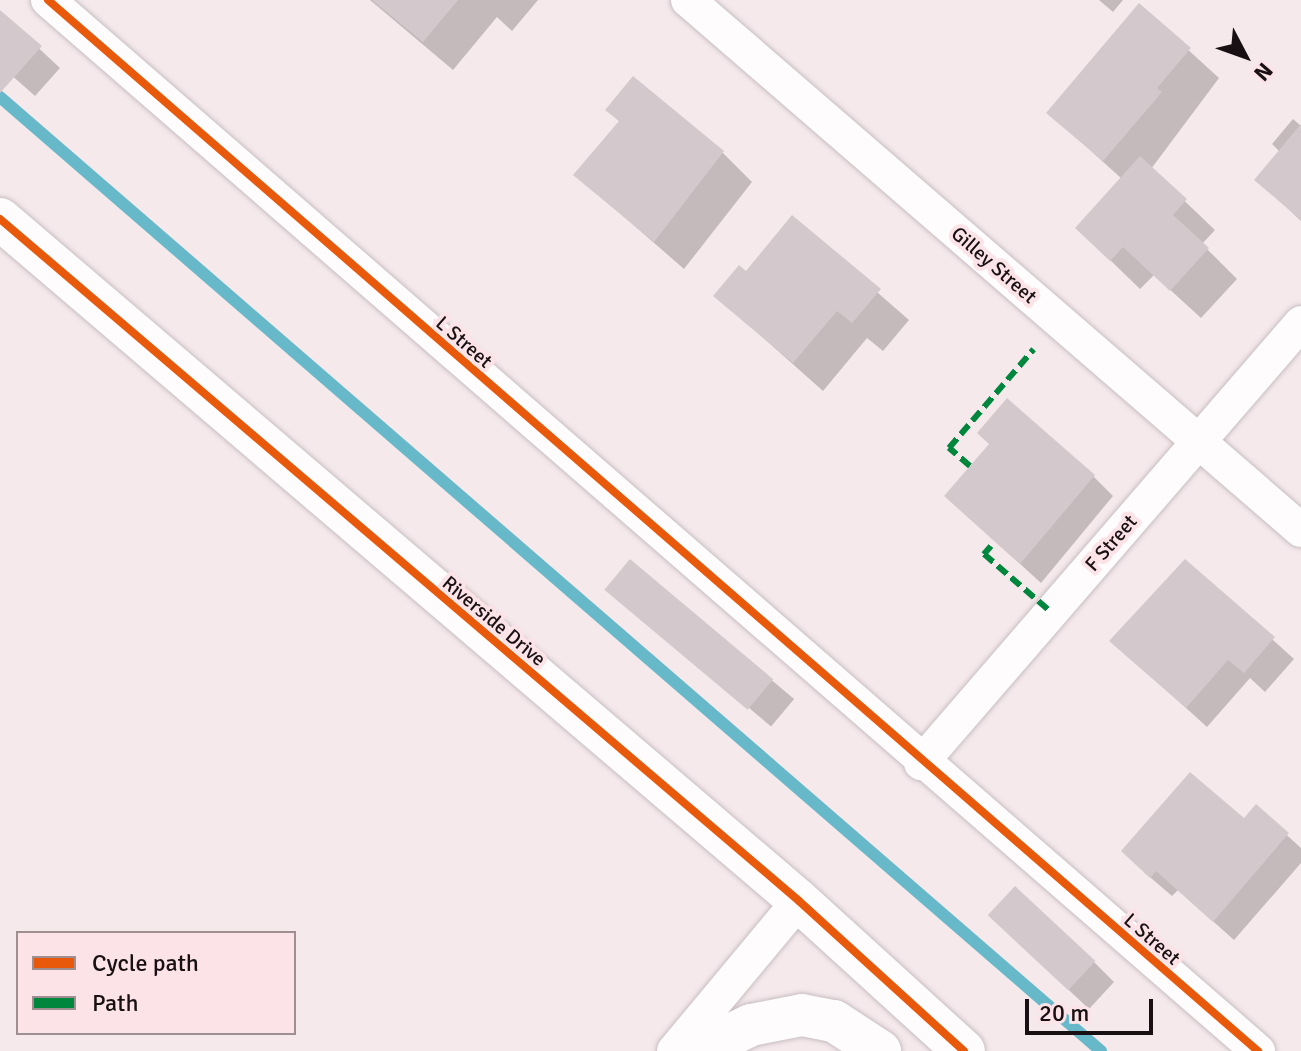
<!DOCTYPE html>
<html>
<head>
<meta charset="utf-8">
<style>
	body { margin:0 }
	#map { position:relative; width:1301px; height:1051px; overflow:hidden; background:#f5e9ec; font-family:Signika,sans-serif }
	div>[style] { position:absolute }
	.shadow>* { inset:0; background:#0003; transform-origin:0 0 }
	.stream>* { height:12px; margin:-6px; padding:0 6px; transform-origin:6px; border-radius:6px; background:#67b9c9 }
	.building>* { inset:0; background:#d3c9cc; transform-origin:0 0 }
	.roads { filter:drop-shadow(0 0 2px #c8bec1) drop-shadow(0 0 2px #c8bec1) }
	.minor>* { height:34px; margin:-17px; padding:0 17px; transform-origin:17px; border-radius:17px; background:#fefcfc }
	.tertiary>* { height:42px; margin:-21px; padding:0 21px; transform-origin:21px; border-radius:21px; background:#fefcfc }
	.quiet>* { height:6px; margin-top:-3px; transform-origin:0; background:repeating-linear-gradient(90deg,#00873e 0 12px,transparent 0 18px) }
	.cycleway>* { height:8px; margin:-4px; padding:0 4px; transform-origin:4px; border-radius:4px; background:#e8590c }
	span { translate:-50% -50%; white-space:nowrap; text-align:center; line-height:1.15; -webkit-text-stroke:8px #fbe3e8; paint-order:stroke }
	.street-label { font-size:20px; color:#181012 }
	.legend { position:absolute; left:16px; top:931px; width:280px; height:104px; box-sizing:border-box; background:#fbe3e8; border:2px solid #a08f92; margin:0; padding:10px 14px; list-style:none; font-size:24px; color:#181012 }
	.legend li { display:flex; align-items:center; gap:16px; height:40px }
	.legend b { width:40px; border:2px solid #a08f92 }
	.north { position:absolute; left:1205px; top:16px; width:80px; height:80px; -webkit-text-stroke:6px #fbe3e8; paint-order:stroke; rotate:131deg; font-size:22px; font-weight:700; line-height:32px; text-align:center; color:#181012 }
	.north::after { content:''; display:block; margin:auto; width:28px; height:36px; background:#181012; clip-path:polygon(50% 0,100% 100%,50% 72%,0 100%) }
	.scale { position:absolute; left:1025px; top:999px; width:128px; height:36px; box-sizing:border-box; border:4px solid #181012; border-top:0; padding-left:10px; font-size:24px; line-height:28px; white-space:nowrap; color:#181012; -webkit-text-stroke:6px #fbe3e8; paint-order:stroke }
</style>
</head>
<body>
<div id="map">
	<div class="shadow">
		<i style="clip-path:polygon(370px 0,538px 0,512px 31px,497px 17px,453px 70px)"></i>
		<i style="clip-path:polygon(1099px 0,1123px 0,1113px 12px)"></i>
		<i style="clip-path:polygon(1140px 6px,1219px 78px,1151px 169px,1215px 230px,1202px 244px,1237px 279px,1201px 318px,1154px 275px,1140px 289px,1107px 257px,1122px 179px,1049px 113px)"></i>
		<i style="clip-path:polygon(0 12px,60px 68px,35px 96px,0 65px)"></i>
		<i style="clip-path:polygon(607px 110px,723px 153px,752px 182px,684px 269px,576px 175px,620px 122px)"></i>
		<i style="clip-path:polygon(1293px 119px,1301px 126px,1301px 221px,1257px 180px,1280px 152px,1272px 144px)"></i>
		<i style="clip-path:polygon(792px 218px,909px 320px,883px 351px,867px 338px,823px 391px,716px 296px,746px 274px)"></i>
		<i style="clip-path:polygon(1093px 476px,1113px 496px,1041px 583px,967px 516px)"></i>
		<i style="clip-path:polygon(1186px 561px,1294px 659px,1265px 692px,1250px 678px,1207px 727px,1112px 641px)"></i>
		<i style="left:631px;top:562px;width:213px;height:36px;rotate:40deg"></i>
		<i style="clip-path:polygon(1256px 807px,1301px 848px,1301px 863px,1234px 940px,1178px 890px,1172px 896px,1144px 872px,1244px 821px)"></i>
		<i style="clip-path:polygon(1010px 935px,1094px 962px,1114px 982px,1089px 1009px)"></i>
	</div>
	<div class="stream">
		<i style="left:0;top:97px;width:1457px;rotate:40.91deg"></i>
	</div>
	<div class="building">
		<i style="clip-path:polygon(372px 0,458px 0,423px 42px)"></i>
		<i style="clip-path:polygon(1139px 3px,1191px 48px,1157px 88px,1162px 92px,1103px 161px,1046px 113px)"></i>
		<i style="clip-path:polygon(0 10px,42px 46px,0 93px)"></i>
		<i style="clip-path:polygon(633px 76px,724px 151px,654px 242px,573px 175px,619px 121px,605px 110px)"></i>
		<i style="clip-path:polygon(1301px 124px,1301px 220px,1254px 180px)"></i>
		<i style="clip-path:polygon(1140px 156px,1187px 199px,1173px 215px,1209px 248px,1170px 291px,1123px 247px,1110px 261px,1075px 228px)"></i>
		<i style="clip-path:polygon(792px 215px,881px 289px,852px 323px,837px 311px,793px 363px,713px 296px,739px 265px,746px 271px)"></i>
		<i style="clip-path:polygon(1007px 398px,1095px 475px,1020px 564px,944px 496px,989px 444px,977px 433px)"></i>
		<i style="left:630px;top:559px;width:187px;height:40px;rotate:40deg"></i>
		<i style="clip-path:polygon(1185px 559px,1275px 637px,1244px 673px,1228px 660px,1186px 708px,1109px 641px)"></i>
		<i style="clip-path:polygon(1190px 772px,1244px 818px,1256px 804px,1289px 833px,1213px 922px,1156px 871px,1150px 878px,1121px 851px)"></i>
		<i style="left:1015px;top:886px;width:110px;height:40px;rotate:43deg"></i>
	</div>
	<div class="roads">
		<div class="minor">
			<i style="left:48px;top:0;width:1603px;rotate:40.98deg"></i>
			<i style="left:688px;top:0;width:810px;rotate:40.85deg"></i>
			<i style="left:921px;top:763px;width:581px;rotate:-49.18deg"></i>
			<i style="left:674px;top:1051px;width:195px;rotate:-50.2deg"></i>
		</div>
		<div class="tertiary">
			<i style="left:0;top:219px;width:1050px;rotate:40.48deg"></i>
			<i style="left:799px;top:901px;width:223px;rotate:42.3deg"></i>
			<i style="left:697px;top:1051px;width:60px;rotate:-25.7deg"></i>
			<i style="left:751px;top:1025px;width:52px;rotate:-11.1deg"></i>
			<i style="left:802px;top:1015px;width:33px;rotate:11deg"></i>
			<i style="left:834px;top:1021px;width:55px;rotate:33.1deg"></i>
		</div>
	</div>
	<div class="quiet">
		<i style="left:970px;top:466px;width:28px;rotate:-139deg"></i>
		<i style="left:949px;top:448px;width:130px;rotate:-49.4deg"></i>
		<i style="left:991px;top:546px;width:11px;rotate:131deg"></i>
		<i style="left:984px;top:554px;width:89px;rotate:40.9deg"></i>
	</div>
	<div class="cycleway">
		<i style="left:48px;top:0;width:1603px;rotate:40.98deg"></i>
		<i style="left:0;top:219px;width:1050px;rotate:40.48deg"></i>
		<i style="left:799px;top:901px;width:223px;rotate:42.3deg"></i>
	</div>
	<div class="street-label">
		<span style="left:994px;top:265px;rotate:41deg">Gilley Street</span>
		<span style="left:464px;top:342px;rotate:41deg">L Street</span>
		<span style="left:1111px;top:543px;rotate:-49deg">F Street</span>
		<span style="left:494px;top:621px;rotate:40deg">Riverside Drive</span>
		<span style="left:1152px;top:939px;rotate:41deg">L Street</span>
	</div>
	<ul class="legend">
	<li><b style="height:10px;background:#e8590c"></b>Cycle path</li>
	<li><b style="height:10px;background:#00873e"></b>Path</li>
	</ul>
	<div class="north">N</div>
	<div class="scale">20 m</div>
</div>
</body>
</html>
